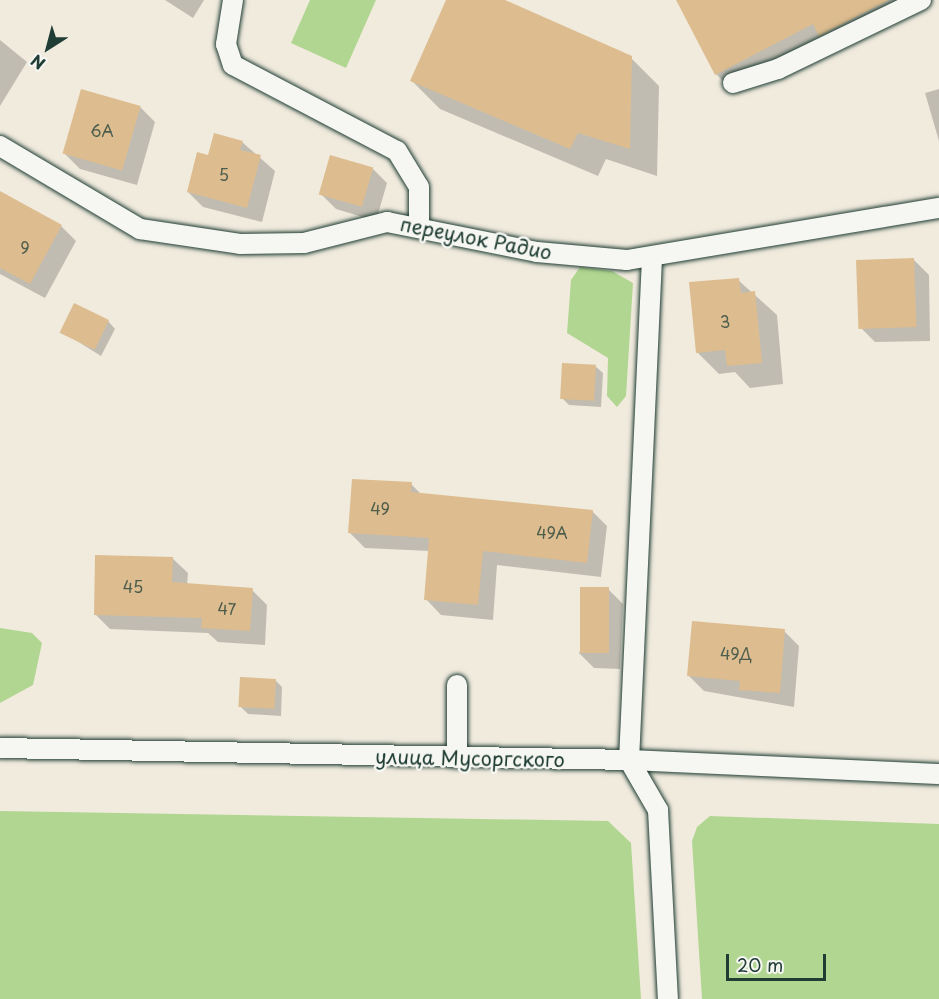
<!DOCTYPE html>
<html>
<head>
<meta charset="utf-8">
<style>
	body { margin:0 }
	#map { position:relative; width:939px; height:999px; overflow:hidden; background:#f1ebde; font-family:"Playpen Sans",sans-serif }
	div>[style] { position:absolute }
	.green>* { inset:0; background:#b1d691 }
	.shadow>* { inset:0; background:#0003 }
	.building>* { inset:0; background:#ddbd90; transform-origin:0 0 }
	.roads { filter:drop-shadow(0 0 2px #1f3d34) drop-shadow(0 0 2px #1f3d34) }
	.service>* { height:20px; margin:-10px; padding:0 10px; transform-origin:10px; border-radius:10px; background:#f6f6f2 }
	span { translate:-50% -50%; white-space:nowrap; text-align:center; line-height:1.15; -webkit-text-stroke:5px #f6f6f2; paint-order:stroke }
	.number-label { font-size:16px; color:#4e5d4b }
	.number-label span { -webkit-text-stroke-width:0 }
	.street-label { font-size:20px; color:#1f3d34 }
	.north { position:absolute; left:18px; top:18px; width:60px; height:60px; -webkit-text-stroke:4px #f6f6f2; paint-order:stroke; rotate:216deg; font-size:16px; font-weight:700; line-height:24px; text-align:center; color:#1f3d34 }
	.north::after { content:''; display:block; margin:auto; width:21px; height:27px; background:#1f3d34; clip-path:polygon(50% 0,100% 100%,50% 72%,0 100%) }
	.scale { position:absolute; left:726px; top:954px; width:100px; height:27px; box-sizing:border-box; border:3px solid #1f3d34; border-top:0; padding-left:8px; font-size:18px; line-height:21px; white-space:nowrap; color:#1f3d34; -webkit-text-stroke:4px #f6f6f2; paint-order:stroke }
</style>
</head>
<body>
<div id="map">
	<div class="green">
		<i style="clip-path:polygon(310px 0,376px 0,346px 68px,291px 43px)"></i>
		<i style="clip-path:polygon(580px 267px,612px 271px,633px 283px,626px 396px,617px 407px,607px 396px,608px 358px,567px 333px,571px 280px)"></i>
		<i style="clip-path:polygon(0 628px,32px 633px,42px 643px,33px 685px,0 703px)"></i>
		<i style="clip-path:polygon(0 811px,608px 821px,631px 843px,641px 999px,0 999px)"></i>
		<i style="clip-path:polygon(710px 816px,939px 824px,939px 999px,702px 999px,692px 841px,697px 827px)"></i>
	</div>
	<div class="shadow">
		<i style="clip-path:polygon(165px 0,204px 0,193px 18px)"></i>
		<i style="clip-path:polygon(448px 0,501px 0,631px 58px,659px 86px,657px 176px,606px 159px,598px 176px,440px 109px,412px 81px)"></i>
		<i style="clip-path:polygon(678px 0,904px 0,731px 89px,716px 74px)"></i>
		<i style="clip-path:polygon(0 40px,27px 62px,0 106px)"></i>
		<i style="clip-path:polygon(939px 89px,939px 141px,925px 93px)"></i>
		<i style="clip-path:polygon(140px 107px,155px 122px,137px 185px,80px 169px,65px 154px)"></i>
		<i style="clip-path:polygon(242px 142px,275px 171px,262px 222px,203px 207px,188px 192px,210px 157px)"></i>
		<i style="clip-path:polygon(372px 168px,387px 183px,376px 221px,336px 209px,321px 194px)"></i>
		<i style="clip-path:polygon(2px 194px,61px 226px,76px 241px,45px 298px,0 274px)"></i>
		<i style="clip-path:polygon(914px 260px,929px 275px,930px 341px,875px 342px,860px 327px)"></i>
		<i style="clip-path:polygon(738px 280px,777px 315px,783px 384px,750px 388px,735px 372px,719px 374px,697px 352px)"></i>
		<i style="clip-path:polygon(108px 321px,115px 329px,101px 356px,61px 331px)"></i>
		<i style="clip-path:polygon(595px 366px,603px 373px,601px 407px,569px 405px,562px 398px)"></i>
		<i style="clip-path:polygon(411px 484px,422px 495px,592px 511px,607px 526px,601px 577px,497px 565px,493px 620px,441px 615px,426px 599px,430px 551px,365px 548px,350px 533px)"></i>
		<i style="clip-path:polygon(172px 558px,188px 573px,187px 585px,252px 590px,267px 605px,265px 645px,218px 642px,208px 633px,110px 629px,95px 614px)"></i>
		<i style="clip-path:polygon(608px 589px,623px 604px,620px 669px,594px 668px,579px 653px)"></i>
		<i style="clip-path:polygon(784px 631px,799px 646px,794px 707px,704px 691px,689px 676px)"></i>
		<i style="clip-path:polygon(275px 680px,282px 687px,281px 716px,248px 714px,241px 707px)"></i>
	</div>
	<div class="building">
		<i style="clip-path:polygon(446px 0,505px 0,632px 56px,630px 149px,578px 133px,570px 149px,410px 81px)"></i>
		<i style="clip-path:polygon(676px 0,889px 0,819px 36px,813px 24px,715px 75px)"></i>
		<i style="left:81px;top:89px;width:62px;height:67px;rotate:16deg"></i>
		<i style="clip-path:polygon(214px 133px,243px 141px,240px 150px,261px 155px,247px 208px,187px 192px,197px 152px,208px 155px)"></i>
		<i style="left:330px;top:155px;width:45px;height:41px;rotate:16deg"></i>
		<i style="clip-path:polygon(0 191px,62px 225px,30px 284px,0 268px)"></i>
		<i style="left:914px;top:258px;width:69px;height:58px;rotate:88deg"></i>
		<i style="clip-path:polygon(739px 278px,741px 293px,755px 291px,762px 363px,727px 366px,725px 350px,696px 353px,689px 282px)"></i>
		<i style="left:74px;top:303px;width:39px;height:33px;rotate:26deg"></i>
		<i style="left:562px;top:363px;width:34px;height:36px;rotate:3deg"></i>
		<i style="clip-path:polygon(352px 479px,412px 482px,411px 492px,593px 510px,587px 563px,483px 551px,478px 605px,424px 600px,429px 538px,348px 533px)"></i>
		<i style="clip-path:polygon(95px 555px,173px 557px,172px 582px,253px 588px,250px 631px,201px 628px,202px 618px,94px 615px)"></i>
		<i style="left:580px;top:587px;width:29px;height:66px"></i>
		<i style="clip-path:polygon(692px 621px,785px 629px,780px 693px,739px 690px,740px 681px,687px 676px)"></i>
		<i style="left:240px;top:677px;width:36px;height:30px;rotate:3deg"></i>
	</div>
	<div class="roads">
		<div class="service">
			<i style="left:233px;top:0;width:45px;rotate:99deg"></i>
			<i style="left:226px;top:44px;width:22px;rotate:72deg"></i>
			<i style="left:233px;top:65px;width:185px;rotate:27.7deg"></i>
			<i style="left:397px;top:151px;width:42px;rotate:58.6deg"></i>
			<i style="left:419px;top:187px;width:38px;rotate:90deg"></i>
			<i style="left:733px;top:83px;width:47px;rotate:-17.3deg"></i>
			<i style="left:778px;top:69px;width:159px;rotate:-25.8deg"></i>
			<i style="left:0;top:146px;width:163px;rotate:30.7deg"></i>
			<i style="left:140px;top:229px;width:101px;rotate:8.5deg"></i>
			<i style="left:240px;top:244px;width:64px;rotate:-0.9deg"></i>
			<i style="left:304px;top:243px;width:86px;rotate:-14.2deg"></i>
			<i style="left:387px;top:222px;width:153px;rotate:11.3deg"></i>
			<i style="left:537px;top:252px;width:90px;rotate:5.1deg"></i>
			<i style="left:627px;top:260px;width:316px;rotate:-9.5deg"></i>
			<i style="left:652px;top:258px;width:503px;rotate:92.62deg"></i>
			<i style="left:629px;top:760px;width:58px;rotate:59.9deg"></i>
			<i style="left:658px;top:810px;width:189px;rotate:87deg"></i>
			<i style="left:0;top:748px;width:629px;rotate:1.09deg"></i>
			<i style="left:629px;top:760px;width:310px;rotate:2.6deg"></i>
			<i style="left:457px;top:758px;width:73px;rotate:-90deg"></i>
		</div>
	</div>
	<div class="number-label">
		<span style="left:102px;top:130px">6А</span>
		<span style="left:224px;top:174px">5</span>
		<span style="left:25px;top:247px">9</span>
		<span style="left:725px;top:321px">3</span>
		<span style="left:380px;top:508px">49</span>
		<span style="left:552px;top:532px">49А</span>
		<span style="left:133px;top:586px">45</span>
		<span style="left:227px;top:608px">47</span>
		<span style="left:736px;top:653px">49Д</span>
	</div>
	<div class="street-label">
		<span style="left:476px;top:238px;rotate:11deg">переулок Радио</span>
		<span style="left:470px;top:758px;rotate:1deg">улица Мусоргского</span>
	</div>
	<div class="north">N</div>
	<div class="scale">20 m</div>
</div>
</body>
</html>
